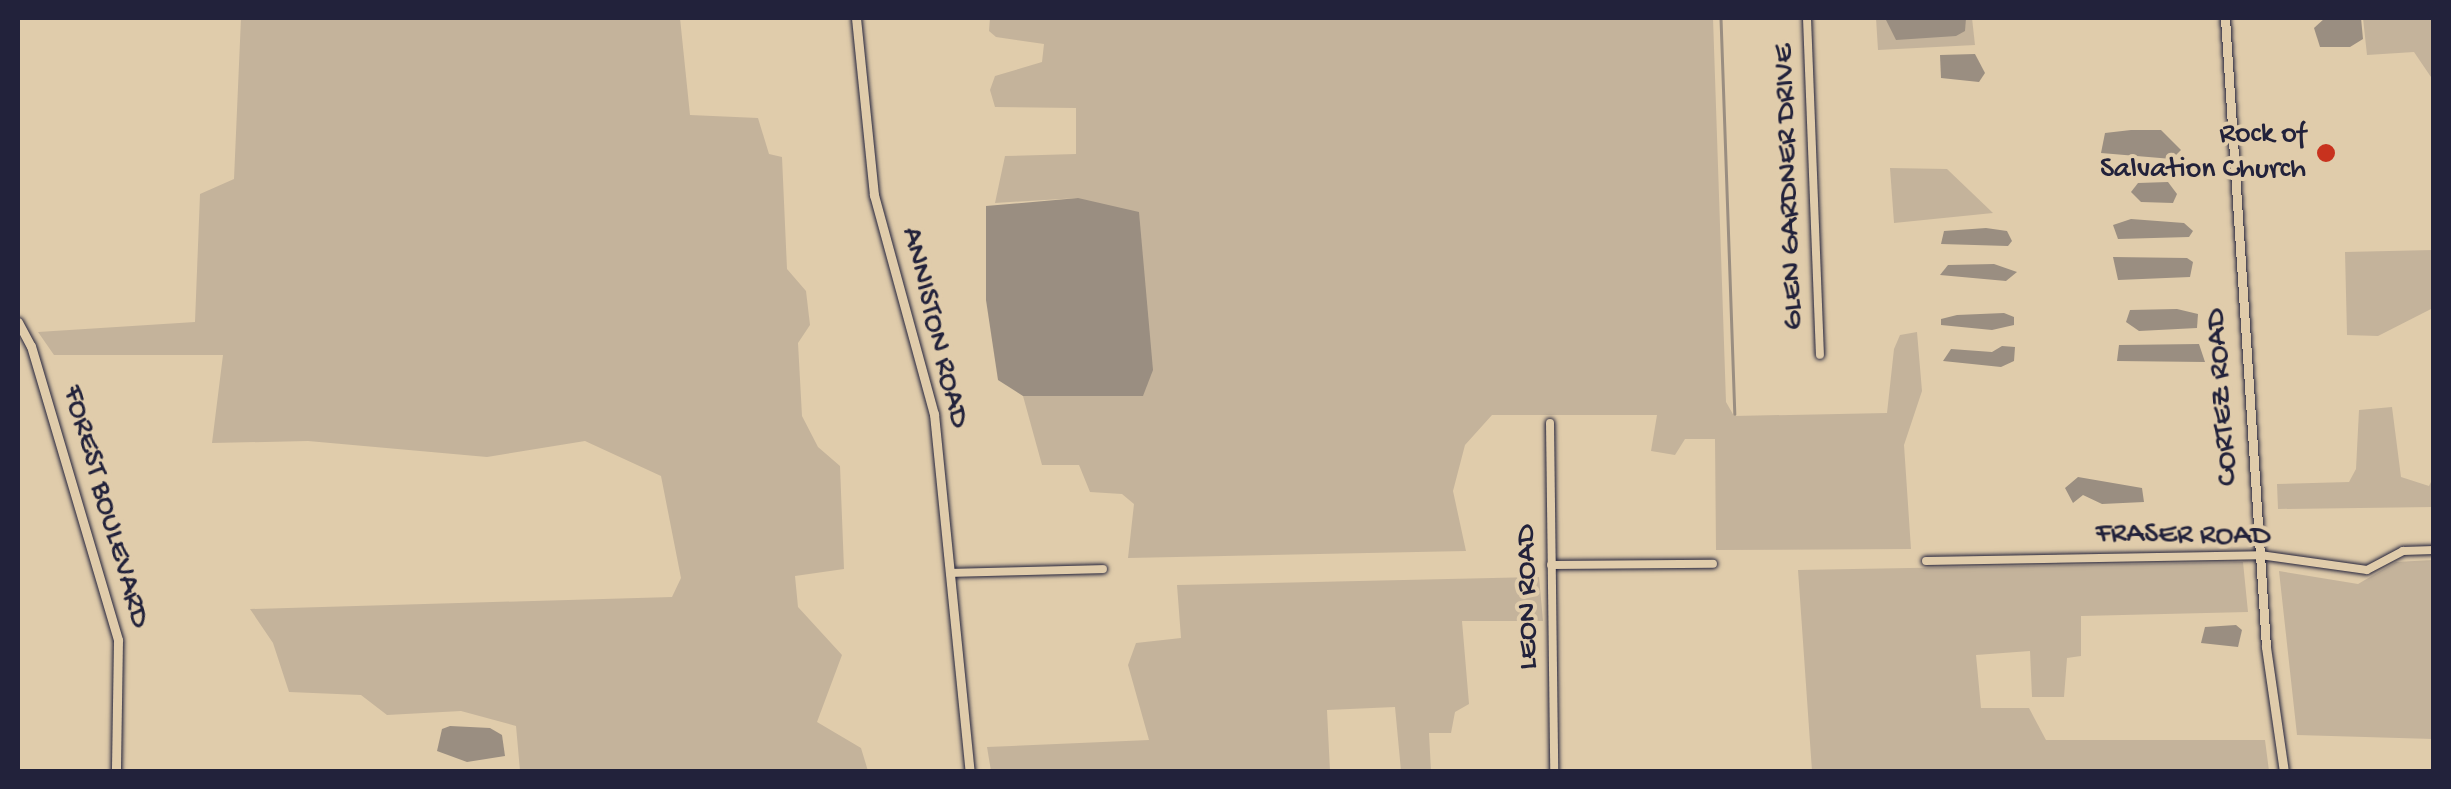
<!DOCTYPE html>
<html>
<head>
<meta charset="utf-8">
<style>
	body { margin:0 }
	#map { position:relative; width:2451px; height:789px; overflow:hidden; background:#e0ccab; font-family:"Gochi Hand",sans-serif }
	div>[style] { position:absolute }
	.green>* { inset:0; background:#c4b39b }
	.water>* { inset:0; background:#9a8e81 }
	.stream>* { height:2.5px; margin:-1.25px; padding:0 1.25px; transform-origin:1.25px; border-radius:1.25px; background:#9a8e81 }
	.roads { filter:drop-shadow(0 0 2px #22223b) drop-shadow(0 0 2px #22223b) }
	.minor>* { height:8px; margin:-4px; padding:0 4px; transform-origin:4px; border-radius:4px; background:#e0ccab }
	.tertiary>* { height:9px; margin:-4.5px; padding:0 4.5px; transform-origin:4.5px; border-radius:4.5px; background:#e0ccab }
	.dots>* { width:28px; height:28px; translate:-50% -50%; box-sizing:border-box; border:5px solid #e0ccab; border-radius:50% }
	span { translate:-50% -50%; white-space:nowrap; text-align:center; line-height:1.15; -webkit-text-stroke:8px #e0ccab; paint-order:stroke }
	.poi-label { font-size:30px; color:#22223b }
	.right { translate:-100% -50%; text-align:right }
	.street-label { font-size:30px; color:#22223b }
	.frame { position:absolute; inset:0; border:20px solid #22223b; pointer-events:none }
</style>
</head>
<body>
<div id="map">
	<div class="green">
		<i style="clip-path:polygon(241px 18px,680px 18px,690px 115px,758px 118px,769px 154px,782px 157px,787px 269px,806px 291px,810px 325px,798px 343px,802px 416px,818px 447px,840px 466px,844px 569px,795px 576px,798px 607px,842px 655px,817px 722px,861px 748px,868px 771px,520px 771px,516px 726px,461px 711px,387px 715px,361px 695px,289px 692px,273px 643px,250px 609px,672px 597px,681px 578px,661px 476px,585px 441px,487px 457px,308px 441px,212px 443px,223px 355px,54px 355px,38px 332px,195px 322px,200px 194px,234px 179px)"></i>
		<i style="clip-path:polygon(990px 18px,1713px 18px,1726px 402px,1734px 416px,1887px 413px,1894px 349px,1900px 335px,1917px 332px,1922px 391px,1904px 445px,1911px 549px,1716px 550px,1715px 439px,1685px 439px,1675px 455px,1651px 451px,1657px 415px,1492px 415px,1465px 445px,1453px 491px,1466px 551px,1128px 558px,1134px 504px,1122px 494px,1090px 492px,1079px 465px,1042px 465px,1023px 396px,1142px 396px,1078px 198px,995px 203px,1005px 156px,1076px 154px,1076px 108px,995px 107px,990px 90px,995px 76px,1042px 62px,1044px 44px,996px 37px,989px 31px)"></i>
		<i style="clip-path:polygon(1876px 18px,1972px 18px,1975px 45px,1878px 50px)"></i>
		<i style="clip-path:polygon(2363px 18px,2433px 18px,2433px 80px,2414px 52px,2367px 55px)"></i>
		<i style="clip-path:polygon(1890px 168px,1947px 169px,1993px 213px,1894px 223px)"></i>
		<i style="clip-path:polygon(2433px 250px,2433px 308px,2378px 336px,2347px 335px,2345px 252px)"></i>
		<i style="clip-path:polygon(2392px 407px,2401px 477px,2429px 486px,2433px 478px,2433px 507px,2278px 509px,2277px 484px,2349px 482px,2356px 469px,2359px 410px)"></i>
		<i style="clip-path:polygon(2433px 560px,2433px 739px,2297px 735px,2279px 571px,2358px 584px,2396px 562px)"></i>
		<i style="clip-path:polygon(2243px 562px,2248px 612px,2081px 616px,2081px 656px,2067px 658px,2064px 697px,2032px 697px,2030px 651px,1976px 655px,1981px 708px,2029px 708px,2046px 740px,2265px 740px,2269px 771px,1812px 771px,1798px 570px)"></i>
		<i style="clip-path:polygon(1539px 577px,1543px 621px,1462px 621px,1469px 704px,1455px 712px,1451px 733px,1429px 733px,1431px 771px,1401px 771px,1395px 707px,1327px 710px,1330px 771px,991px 771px,987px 747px,1149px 740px,1128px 665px,1136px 643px,1181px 638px,1177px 585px)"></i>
	</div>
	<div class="water">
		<i style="clip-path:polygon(1966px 18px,1965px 31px,1956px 36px,1896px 40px,1886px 20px)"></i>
		<i style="clip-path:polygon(2325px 18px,2361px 18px,2363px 39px,2350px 47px,2320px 47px,2314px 28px)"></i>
		<i style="clip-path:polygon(1975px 54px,1985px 73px,1979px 82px,1941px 78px,1940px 55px)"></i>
		<i style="clip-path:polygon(2131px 130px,2161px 130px,2181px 150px,2172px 159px,2101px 153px,2105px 133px)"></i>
		<i style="clip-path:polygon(2168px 182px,2177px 194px,2173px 203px,2141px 202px,2131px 192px,2138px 183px)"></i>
		<i style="clip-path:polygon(1078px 198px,1139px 212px,1153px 370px,1143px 396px,1023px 396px,998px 380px,986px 300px,986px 206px)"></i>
		<i style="clip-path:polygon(2131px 219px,2184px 223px,2193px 231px,2189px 237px,2118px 239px,2113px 225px)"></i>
		<i style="clip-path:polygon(1986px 228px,2007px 231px,2012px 241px,2008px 246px,1941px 244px,1944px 231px)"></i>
		<i style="clip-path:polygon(2113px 257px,2187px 258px,2193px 262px,2190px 277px,2118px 280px)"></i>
		<i style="clip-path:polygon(1994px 264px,2017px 272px,2006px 281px,1940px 275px,1948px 265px)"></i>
		<i style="clip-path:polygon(2177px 309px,2198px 314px,2197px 328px,2139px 331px,2126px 322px,2130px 310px)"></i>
		<i style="clip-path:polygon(2004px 313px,2014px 317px,2014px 325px,1992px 330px,1941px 325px,1941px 319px,1957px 315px)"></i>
		<i style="clip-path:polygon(2199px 344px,2205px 362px,2117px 361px,2119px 345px)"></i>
		<i style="clip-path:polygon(2002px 346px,2015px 347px,2014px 361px,2001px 367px,1943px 361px,1951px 349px,1992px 352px)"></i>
		<i style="clip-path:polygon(2078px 477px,2142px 488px,2144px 502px,2102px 504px,2083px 495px,2073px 503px,2065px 488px)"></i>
		<i style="clip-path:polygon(2236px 625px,2242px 630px,2238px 647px,2201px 643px,2205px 627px)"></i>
		<i style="clip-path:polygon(450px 726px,490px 728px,502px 735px,505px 756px,467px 762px,437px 751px,442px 729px)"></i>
	</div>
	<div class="stream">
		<i style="left:1721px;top:18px;width:396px;rotate:88deg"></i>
	</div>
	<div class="roads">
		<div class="minor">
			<i style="left:1807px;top:18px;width:337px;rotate:87.8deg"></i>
			<i style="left:1550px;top:423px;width:349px;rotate:89.3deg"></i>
			<i style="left:1926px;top:561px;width:334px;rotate:-1deg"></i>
			<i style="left:2260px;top:555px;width:108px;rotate:8deg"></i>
			<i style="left:2367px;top:570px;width:41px;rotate:-27.8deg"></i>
			<i style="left:2403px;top:551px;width:31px;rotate:-2deg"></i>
			<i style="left:1551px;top:565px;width:162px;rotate:-0.4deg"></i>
			<i style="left:951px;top:573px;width:152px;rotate:-1.5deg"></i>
		</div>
		<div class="tertiary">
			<i style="left:856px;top:18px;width:178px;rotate:84.2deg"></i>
			<i style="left:874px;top:195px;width:227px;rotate:74.7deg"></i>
			<i style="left:934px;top:414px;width:360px;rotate:84.3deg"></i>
			<i style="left:2225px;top:18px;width:630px;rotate:86.27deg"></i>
			<i style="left:2266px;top:647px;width:126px;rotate:81.8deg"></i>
			<i style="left:18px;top:322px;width:27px;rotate:62deg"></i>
			<i style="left:31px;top:346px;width:307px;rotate:73.5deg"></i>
			<i style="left:118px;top:640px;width:132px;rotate:90.9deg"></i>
		</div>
	</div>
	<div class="dots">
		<i style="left:2326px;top:153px;background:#c8321e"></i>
	</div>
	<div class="poi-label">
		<span class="right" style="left:2306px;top:153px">Rock of<br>Salvation Church</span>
	</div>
	<div class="street-label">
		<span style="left:1791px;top:187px;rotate:-92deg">GLEN GARDNER DRIVE</span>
		<span style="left:933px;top:328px;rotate:76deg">ANNISTON ROAD</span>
		<span style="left:2224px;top:397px;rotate:-94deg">CORTEZ ROAD</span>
		<span style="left:104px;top:507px;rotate:74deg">FOREST BOULEVARD</span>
		<span style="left:2183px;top:537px;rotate:1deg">FRASER ROAD</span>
		<span style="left:1529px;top:597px;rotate:-91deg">LEON ROAD</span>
	</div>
	<div class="frame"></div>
</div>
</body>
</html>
